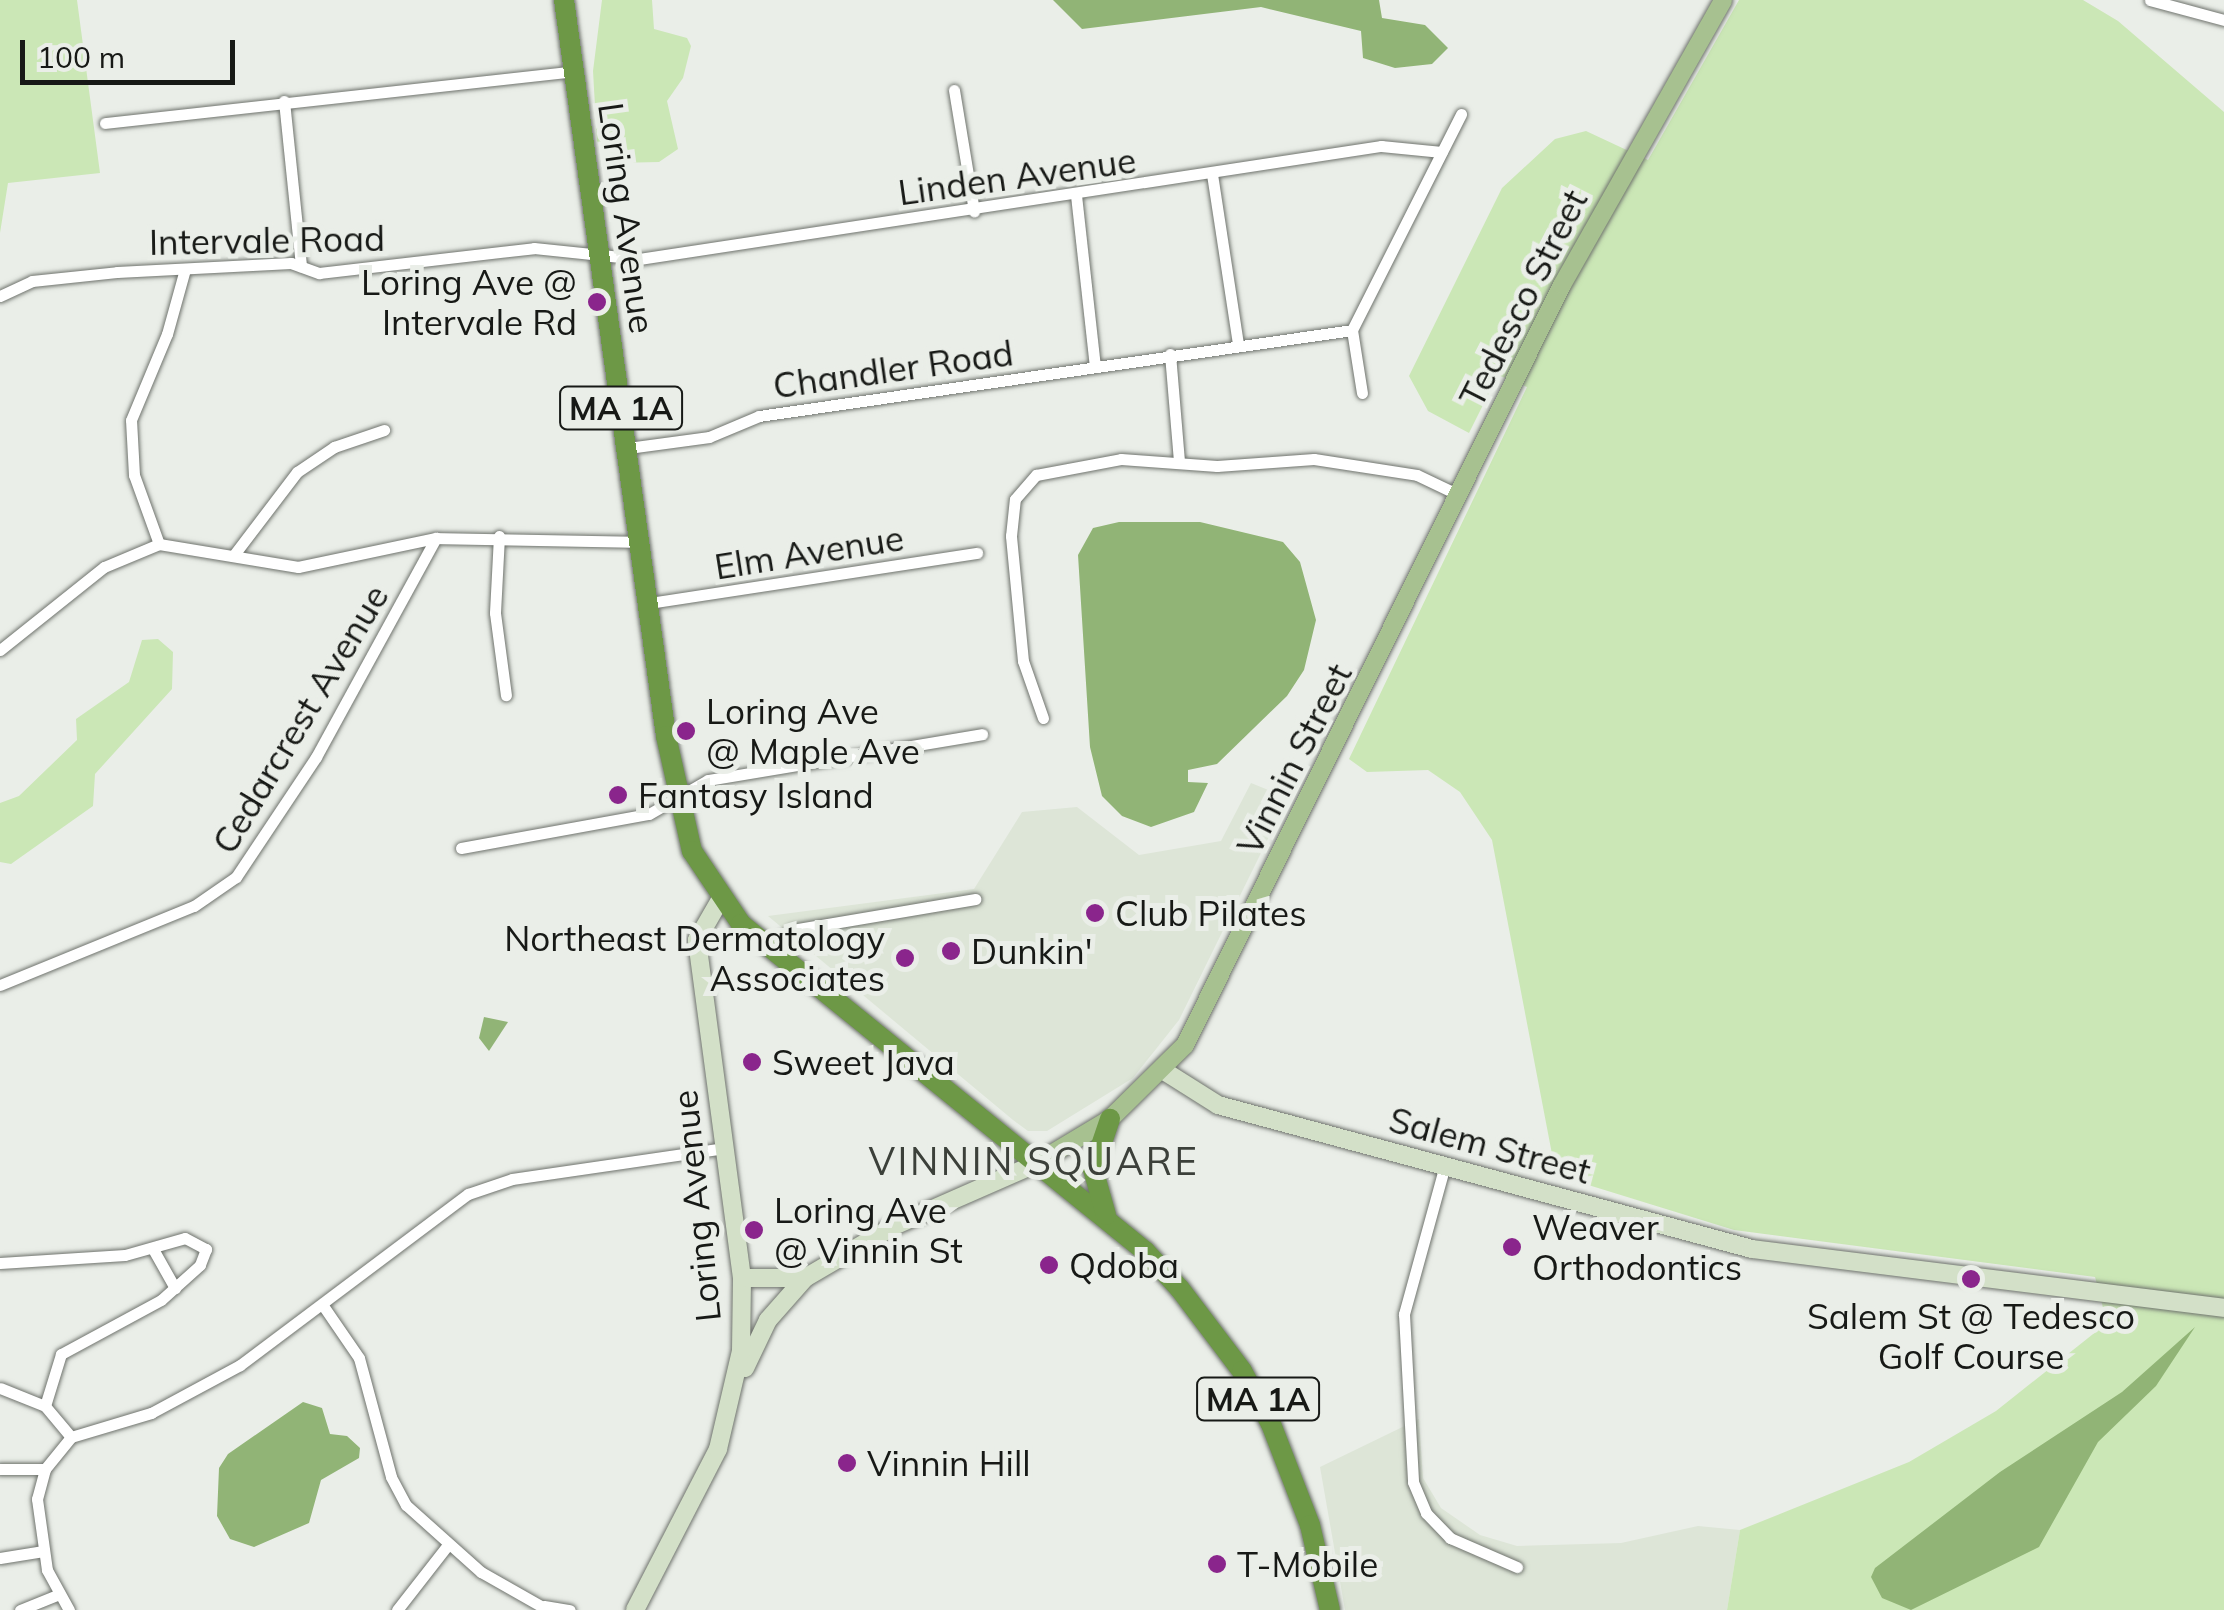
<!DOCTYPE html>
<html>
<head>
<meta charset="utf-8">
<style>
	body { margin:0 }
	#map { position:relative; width:2224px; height:1610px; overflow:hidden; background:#eaeee8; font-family:Mulish,sans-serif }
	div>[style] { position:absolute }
	.built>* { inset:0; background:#dde5d7 }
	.green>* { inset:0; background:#cbe7b6 }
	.water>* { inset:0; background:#91b476 }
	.roads { filter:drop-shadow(0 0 2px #6f736d) drop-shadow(0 0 2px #6f736d) }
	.street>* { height:11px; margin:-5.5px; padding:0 5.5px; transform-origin:5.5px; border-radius:5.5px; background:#fff }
	.secondary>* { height:18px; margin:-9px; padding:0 9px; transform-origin:9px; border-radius:9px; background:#d3e0c8 }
	.primary>* { height:18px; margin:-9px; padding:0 9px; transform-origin:9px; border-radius:9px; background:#a7c190 }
	.highway>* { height:20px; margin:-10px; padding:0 10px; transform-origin:10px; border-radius:10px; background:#6d9846 }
	.dots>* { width:28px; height:28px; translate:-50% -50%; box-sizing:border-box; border:5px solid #eaeee8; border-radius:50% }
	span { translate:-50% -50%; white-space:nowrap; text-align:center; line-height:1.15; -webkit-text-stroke:10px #eaeee8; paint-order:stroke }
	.shield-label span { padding:2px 8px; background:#eaeee8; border:2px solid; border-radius:8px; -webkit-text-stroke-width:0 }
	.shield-label { font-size:32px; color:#171916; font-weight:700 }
	.street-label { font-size:35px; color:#171916 }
	.poi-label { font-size:35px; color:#171916 }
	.right { translate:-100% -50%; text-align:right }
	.left { translate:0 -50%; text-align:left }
	.neighbourhood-label { font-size:38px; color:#3c403a; letter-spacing:2.5px }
	.scale { position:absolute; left:20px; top:40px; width:215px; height:45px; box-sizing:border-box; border:5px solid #171916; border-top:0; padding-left:12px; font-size:30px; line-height:35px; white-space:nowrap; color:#171916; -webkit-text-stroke:8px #eaeee8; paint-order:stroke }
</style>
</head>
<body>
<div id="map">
	<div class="built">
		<i style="clip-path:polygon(1251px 783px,1288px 798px,1179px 1020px,1133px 1078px,1047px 1131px,1028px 1131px,1013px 1120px,768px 916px,974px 889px,1022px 812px,1077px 807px,1139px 855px,1221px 841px)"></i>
		<i style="clip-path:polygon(1419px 1419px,1423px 1478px,1441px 1508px,1480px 1535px,1517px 1546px,1621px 1543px,1698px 1526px,1740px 1530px,1727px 1610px,1345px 1610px,1320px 1467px)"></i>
	</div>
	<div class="green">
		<i style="clip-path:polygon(0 0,77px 0,100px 173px,8px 183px,0 233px)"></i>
		<i style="clip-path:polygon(602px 0,652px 0,654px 29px,687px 38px,691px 46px,683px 78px,667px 101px,678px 149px,659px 162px,615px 163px,597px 141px,593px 71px)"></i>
		<i style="clip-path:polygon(1739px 0,2083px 0,2118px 21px,2224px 112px,2224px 1610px,1727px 1610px,1740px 1530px,1909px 1462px,1996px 1411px,2107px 1323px,2095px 1277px,1734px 1230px,1556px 1175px,1492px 840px,1460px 792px,1428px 770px,1367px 772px,1349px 759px,1527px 387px,1498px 375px,1469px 433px,1428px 411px,1409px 376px,1502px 188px,1555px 139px,1586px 131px,1648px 160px)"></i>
		<i style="clip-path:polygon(158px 639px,173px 652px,172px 689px,95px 774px,93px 806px,11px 864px,0 862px,0 803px,19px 796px,77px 740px,76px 719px,129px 682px,142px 640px)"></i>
	</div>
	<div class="water">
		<i style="clip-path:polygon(1053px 0,1379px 0,1382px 18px,1425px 25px,1448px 48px,1432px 64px,1395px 68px,1363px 58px,1361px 31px,1261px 7px,1082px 29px)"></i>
		<i style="clip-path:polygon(1119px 522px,1200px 522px,1283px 542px,1300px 562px,1316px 620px,1304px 670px,1287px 696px,1217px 764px,1188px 770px,1188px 782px,1208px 783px,1194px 812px,1151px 827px,1122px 816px,1102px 796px,1090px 747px,1078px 555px,1093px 528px)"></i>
		<i style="clip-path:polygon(484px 1017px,508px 1022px,489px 1051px,479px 1038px)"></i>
		<i style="clip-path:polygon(2195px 1327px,2156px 1386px,2098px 1442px,2039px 1547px,1911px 1610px,1882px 1598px,1871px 1577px,1875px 1568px,2000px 1472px,2122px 1392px)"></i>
		<i style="clip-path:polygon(303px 1402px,322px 1408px,330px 1434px,347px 1436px,360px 1448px,359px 1458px,321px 1480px,309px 1523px,254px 1547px,230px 1539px,217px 1516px,219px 1468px,228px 1454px)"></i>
	</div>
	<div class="roads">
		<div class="street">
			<i style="left:2150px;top:0;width:77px;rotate:15.1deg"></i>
			<i style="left:954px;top:90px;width:123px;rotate:80.6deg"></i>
			<i style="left:284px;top:101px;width:166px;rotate:84.1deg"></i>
			<i style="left:105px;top:123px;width:472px;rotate:-6.3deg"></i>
			<i style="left:1212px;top:174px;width:172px;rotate:81.3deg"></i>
			<i style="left:1076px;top:195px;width:173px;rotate:83.7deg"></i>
			<i style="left:0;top:296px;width:35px;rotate:-25deg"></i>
			<i style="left:32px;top:281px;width:85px;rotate:-6deg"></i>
			<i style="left:117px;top:272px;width:174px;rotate:-3deg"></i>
			<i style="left:291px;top:263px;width:30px;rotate:20deg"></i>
			<i style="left:319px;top:273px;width:216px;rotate:-6.6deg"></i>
			<i style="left:534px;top:248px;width:106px;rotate:6deg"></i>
			<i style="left:639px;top:259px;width:751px;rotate:-8.66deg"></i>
			<i style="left:1381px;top:146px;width:61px;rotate:5.6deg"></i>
			<i style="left:1170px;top:354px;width:108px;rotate:85.2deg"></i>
			<i style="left:1362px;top:393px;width:64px;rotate:-99deg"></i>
			<i style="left:1352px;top:330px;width:242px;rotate:-63.2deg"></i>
			<i style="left:628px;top:448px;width:82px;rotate:-7.7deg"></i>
			<i style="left:709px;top:437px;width:54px;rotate:-22.8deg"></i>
			<i style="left:759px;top:416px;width:599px;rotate:-8.25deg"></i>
			<i style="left:499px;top:536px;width:77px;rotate:93deg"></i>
			<i style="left:495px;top:613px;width:83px;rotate:82.4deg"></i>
			<i style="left:159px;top:544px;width:73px;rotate:-109.9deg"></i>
			<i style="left:134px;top:475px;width:55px;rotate:-93.1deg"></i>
			<i style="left:131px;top:420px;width:93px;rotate:-67.3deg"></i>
			<i style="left:167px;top:334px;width:67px;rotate:-74.5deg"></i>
			<i style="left:233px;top:556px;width:106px;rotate:-52.7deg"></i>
			<i style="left:297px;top:472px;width:45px;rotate:-34deg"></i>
			<i style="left:334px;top:447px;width:53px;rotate:-18.8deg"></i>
			<i style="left:649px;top:603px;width:332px;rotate:-8.7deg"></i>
			<i style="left:0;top:650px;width:133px;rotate:-38.6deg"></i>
			<i style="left:104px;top:567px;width:60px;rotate:-22.7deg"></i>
			<i style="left:159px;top:544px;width:141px;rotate:9.4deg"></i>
			<i style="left:298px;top:567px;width:141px;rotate:-11.9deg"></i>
			<i style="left:1043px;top:718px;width:60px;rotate:-109.3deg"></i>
			<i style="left:1023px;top:661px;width:126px;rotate:-95.5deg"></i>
			<i style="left:1011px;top:536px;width:37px;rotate:-84deg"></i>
			<i style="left:1015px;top:499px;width:32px;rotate:-49deg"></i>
			<i style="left:1036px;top:475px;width:86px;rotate:-10.7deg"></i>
			<i style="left:1121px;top:459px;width:96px;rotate:4.2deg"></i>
			<i style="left:1217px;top:466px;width:97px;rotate:-4.1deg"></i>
			<i style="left:1314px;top:459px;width:104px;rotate:8.8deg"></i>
			<i style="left:1417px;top:475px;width:47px;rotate:25.5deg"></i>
			<i style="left:461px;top:848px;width:191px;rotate:-10.3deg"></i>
			<i style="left:649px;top:814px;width:68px;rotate:-30deg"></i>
			<i style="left:708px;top:780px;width:278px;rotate:-9.5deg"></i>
			<i style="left:768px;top:947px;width:29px;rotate:-35deg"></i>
			<i style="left:792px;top:930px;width:186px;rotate:-9.6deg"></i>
			<i style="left:0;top:985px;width:209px;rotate:-22.2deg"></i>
			<i style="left:194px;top:906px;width:51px;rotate:-34.6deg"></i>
			<i style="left:236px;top:877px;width:144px;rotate:-56.3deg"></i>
			<i style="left:316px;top:757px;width:250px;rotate:-61.3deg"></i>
			<i style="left:436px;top:538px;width:204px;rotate:1.1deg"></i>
			<i style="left:1445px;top:1165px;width:155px;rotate:105.4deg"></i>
			<i style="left:1404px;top:1314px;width:168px;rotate:86.9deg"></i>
			<i style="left:1413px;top:1482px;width:34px;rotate:67deg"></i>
			<i style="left:1426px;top:1513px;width:35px;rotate:46deg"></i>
			<i style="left:1450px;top:1538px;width:73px;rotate:23.4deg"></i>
			<i style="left:153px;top:1249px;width:45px;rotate:60.6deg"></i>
			<i style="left:0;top:1263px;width:125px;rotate:-3.7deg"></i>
			<i style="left:125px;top:1255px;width:62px;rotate:-15.8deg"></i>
			<i style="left:185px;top:1238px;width:24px;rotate:28deg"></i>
			<i style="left:206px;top:1249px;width:17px;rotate:111deg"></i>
			<i style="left:200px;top:1265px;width:52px;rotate:138.1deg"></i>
			<i style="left:161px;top:1300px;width:114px;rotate:151.6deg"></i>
			<i style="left:61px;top:1354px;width:54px;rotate:107.1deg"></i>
			<i style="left:45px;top:1406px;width:48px;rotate:-158.2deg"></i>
			<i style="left:324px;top:1307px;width:62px;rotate:55.5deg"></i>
			<i style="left:359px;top:1358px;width:123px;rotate:74.9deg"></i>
			<i style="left:391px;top:1477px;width:32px;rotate:62deg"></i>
			<i style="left:406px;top:1505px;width:101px;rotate:41.8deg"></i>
			<i style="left:481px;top:1572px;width:77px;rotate:29.6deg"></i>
			<i style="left:45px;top:1406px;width:40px;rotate:50deg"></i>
			<i style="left:0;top:1469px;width:45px"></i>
			<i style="left:0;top:1558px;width:44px;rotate:-9.2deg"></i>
			<i style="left:544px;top:1606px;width:26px;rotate:9deg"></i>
			<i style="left:20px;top:1610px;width:40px;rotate:-22deg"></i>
			<i style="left:69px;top:1610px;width:46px;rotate:-118.8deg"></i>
			<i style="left:47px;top:1570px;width:72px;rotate:-98deg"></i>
			<i style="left:37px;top:1499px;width:31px;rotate:-75deg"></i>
			<i style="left:45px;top:1469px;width:41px;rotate:-50.9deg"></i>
			<i style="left:71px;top:1437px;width:84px;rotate:-16.7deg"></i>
			<i style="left:151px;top:1413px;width:101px;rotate:-28.3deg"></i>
			<i style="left:240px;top:1365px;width:285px;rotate:-36.9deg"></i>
			<i style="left:468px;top:1194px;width:46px;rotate:-18.8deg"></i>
			<i style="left:512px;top:1179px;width:215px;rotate:-8.3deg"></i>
			<i style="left:397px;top:1610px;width:81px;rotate:-52deg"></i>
		</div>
		<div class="secondary">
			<i style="left:1164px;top:1071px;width:64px;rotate:32.2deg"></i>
			<i style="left:1218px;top:1105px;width:553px;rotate:15.09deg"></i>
			<i style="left:1752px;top:1249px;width:476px;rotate:7.1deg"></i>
			<i style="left:742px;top:1278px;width:63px"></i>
			<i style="left:805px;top:1278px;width:103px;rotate:-30.3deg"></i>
			<i style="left:894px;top:1226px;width:154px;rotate:-23.7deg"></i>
			<i style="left:745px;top:1368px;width:53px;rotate:-64.4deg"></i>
			<i style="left:768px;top:1320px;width:56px;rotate:-48.6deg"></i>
			<i style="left:635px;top:1610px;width:181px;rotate:-62.7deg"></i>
			<i style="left:718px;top:1449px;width:101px;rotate:-76.8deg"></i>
			<i style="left:741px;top:1351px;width:73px;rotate:-89.2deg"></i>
			<i style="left:742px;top:1278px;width:341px;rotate:-97.6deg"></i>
			<i style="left:697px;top:940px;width:46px;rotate:-60.1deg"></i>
		</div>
		<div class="primary">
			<i style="left:1035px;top:1164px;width:87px;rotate:-31deg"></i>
			<i style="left:1110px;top:1119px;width:105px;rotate:-44.6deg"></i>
			<i style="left:1185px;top:1045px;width:848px;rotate:-63.62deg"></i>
			<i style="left:1562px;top:285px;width:327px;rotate:-60.5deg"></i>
		</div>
		<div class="highway">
			<i style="left:564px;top:0;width:743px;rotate:82.11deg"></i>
			<i style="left:666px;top:736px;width:118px;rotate:77.3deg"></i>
			<i style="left:692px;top:851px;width:88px;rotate:56.1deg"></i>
			<i style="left:741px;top:924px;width:520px;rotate:38.99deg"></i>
			<i style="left:1145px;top:1251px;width:52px;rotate:47.4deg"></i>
			<i style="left:1180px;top:1289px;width:103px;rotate:52.9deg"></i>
			<i style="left:1242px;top:1371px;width:60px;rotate:61.3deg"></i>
			<i style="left:1271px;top:1424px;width:108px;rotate:68.9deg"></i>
			<i style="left:1310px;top:1525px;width:87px;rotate:76.8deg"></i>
			<i style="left:1106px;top:1215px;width:48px;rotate:-105.8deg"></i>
			<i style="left:1093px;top:1169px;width:53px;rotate:-71.2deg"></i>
		</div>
	</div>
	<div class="dots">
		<i style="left:597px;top:302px;background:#8a258c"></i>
		<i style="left:686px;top:731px;background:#8a258c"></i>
		<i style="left:618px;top:795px;background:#8a258c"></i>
		<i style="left:1095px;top:913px;background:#8a258c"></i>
		<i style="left:951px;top:951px;background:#8a258c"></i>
		<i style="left:905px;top:958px;background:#8a258c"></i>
		<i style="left:752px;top:1062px;background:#8a258c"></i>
		<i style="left:754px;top:1230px;background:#8a258c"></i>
		<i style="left:1512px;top:1247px;background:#8a258c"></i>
		<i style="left:1049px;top:1265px;background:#8a258c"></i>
		<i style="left:1971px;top:1279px;background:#8a258c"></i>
		<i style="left:847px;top:1463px;background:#8a258c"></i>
		<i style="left:1217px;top:1564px;background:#8a258c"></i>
	</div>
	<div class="shield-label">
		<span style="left:621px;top:408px">MA 1A</span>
		<span style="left:1258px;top:1399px">MA 1A</span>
	</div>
	<div class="street-label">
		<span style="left:1017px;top:176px;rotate:-8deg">Linden Avenue</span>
		<span style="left:627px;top:218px;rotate:82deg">Loring Avenue</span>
		<span style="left:267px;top:240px;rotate:-1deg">Intervale Road</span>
		<span style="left:1523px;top:298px;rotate:-63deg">Tedesco Street</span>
		<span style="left:893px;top:369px;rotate:-8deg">Chandler Road</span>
		<span style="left:809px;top:552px;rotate:-9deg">Elm Avenue</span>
		<span style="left:300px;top:719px;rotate:-59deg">Cedarcrest Avenue</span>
		<span style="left:1294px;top:759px;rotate:-63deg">Vinnin Street</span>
		<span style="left:1490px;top:1145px;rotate:15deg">Salem Street</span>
		<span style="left:696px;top:1206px;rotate:-96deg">Loring Avenue</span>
	</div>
	<div class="poi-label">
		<span class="right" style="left:577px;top:302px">Loring Ave @<br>Intervale Rd</span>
		<span class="left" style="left:706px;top:731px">Loring Ave<br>@ Maple Ave</span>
		<span class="left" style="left:638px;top:795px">Fantasy Island</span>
		<span class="left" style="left:1115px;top:913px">Club Pilates</span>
		<span class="right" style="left:885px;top:958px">Northeast Dermatology<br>Associates</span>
		<span class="left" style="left:971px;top:951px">Dunkin'</span>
		<span class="left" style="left:772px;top:1062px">Sweet Java</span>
		<span class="left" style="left:774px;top:1230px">Loring Ave<br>@ Vinnin St</span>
		<span class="left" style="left:1532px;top:1247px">Weaver<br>Orthodontics</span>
		<span class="left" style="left:1069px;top:1265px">Qdoba</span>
		<span style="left:1971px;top:1336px">Salem St @ Tedesco<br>Golf Course</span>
		<span class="left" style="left:867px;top:1463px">Vinnin Hill</span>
		<span class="left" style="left:1237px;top:1564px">T-Mobile</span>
	</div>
	<div class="neighbourhood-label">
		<span style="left:1034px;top:1162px">VINNIN SQUARE</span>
	</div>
	<div class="scale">100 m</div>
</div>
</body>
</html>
